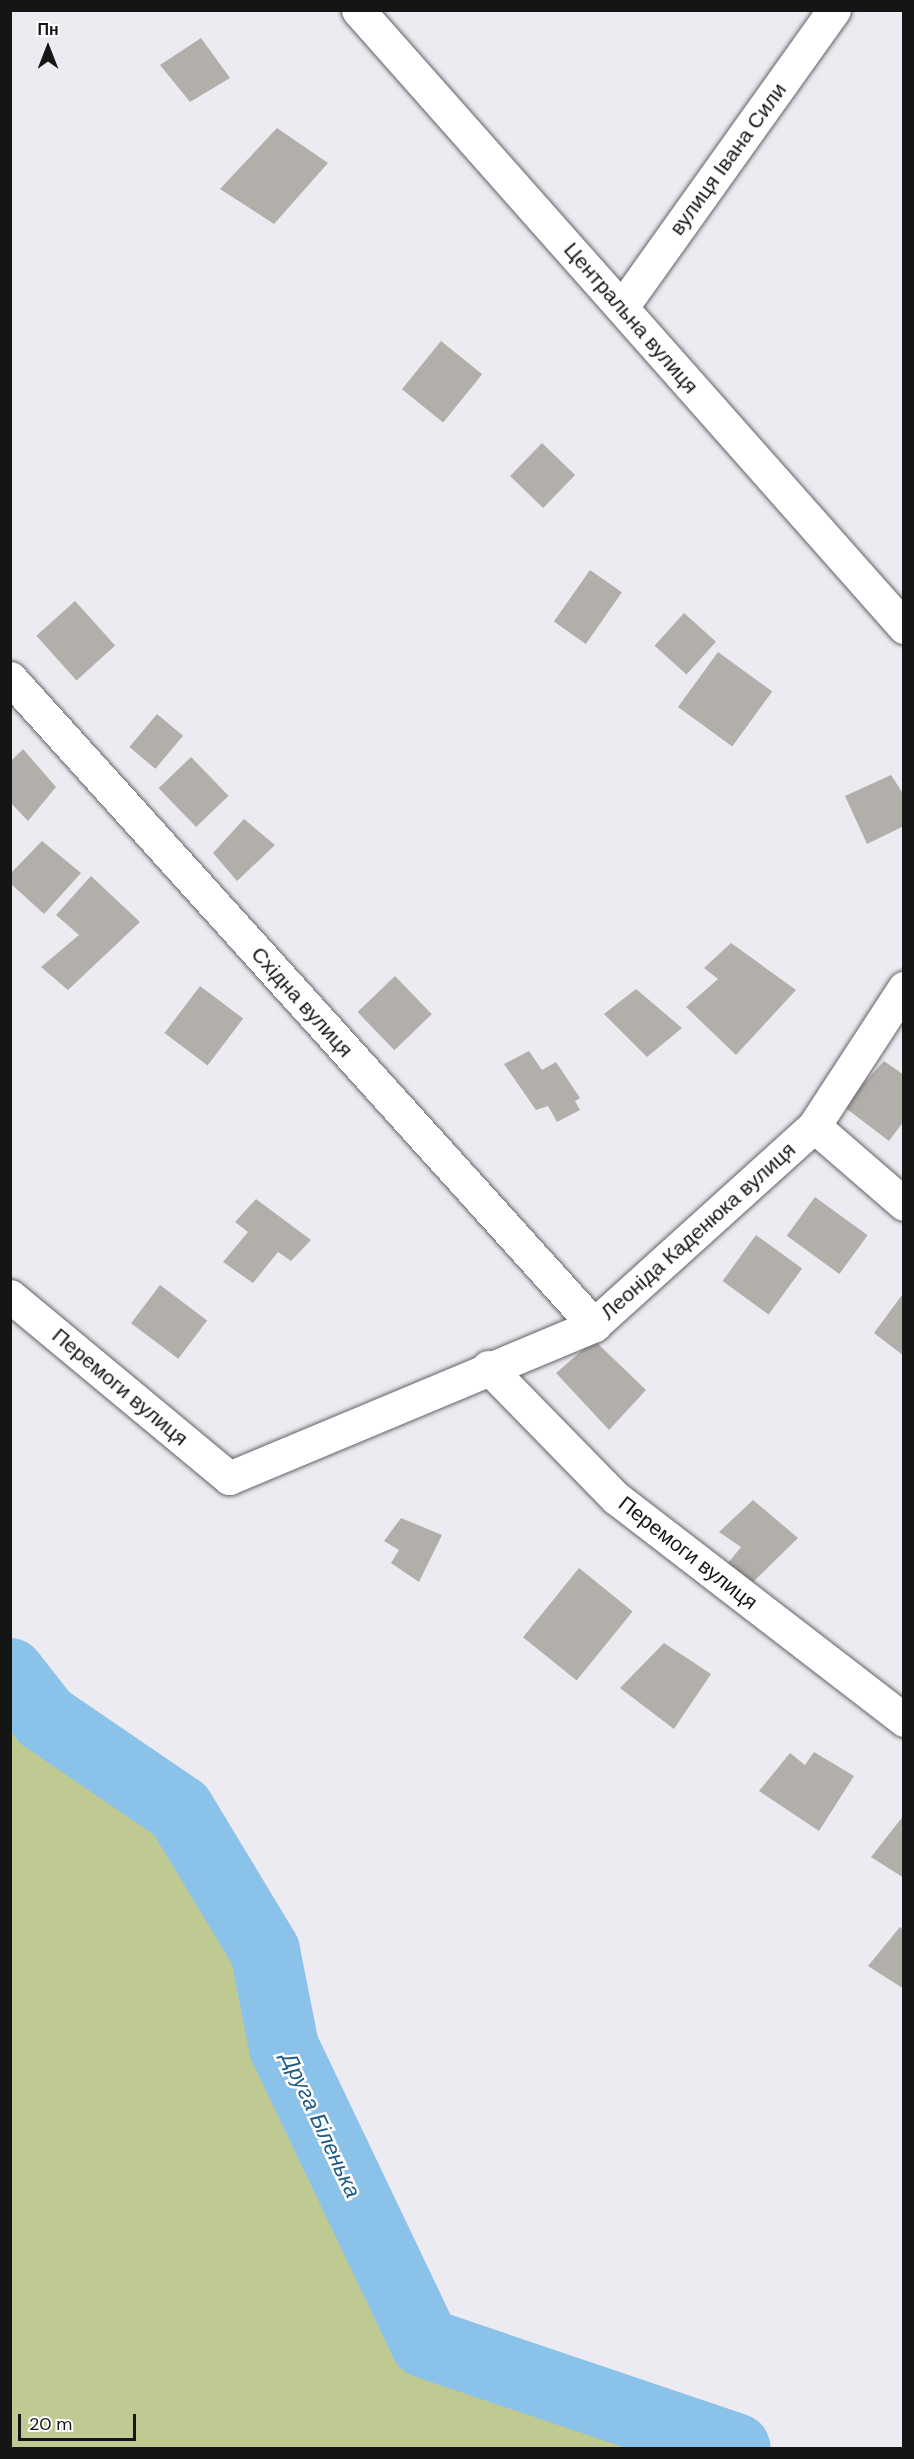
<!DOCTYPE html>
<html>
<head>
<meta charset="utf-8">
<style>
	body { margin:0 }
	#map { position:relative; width:914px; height:2459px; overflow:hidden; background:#ecebf1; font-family:"DM Sans",sans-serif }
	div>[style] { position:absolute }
	.green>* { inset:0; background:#bfc992 }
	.river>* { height:70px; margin:-35px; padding:0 35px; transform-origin:35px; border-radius:35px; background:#8bc2ea }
	.building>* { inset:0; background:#b2afab; transform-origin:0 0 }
	.roads { filter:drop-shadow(0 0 2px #636267) drop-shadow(0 0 2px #636267) }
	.minor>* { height:33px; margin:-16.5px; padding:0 16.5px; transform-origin:16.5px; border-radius:16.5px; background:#fff }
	span { translate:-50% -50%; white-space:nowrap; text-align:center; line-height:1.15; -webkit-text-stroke:5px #fff; paint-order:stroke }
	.street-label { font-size:21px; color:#151516 }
	.water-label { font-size:22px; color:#1e5c83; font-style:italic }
	.frame { position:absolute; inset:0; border:12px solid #151516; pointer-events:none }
	.north { position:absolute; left:18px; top:18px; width:60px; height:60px; -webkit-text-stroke:4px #fff; paint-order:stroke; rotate:0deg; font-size:16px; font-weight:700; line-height:24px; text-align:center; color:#151516 }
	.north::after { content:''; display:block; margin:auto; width:21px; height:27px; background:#151516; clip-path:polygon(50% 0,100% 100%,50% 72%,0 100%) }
	.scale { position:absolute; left:18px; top:2414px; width:118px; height:27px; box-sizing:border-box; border:3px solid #151516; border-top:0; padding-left:8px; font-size:18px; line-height:21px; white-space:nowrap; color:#151516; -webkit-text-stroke:4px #fff; paint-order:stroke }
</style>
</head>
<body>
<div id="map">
	<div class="green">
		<i style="clip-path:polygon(11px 1673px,45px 1718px,180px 1810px,265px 1951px,284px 2047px,425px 2343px,736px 2448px,11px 2448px)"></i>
	</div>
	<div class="river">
		<i style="left:10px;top:1673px;width:57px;rotate:52.1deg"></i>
		<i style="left:45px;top:1718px;width:163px;rotate:34.3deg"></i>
		<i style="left:180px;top:1810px;width:165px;rotate:58.9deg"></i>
		<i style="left:265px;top:1951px;width:98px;rotate:78.8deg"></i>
		<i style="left:284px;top:2047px;width:328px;rotate:64.5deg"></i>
		<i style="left:425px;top:2343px;width:328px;rotate:18.7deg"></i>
	</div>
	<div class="building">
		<i style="clip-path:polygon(201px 38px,230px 78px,190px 102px,160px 65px)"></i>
		<i style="clip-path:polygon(277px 128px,328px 163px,274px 224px,220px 189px)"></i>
		<i style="left:441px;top:341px;width:53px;height:62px;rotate:39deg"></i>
		<i style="left:542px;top:443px;width:46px;height:46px;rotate:44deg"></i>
		<i style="left:590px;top:570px;width:39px;height:63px;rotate:35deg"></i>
		<i style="left:75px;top:601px;width:60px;height:52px;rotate:48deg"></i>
		<i style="left:684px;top:613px;width:43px;height:44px;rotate:42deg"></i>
		<i style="left:718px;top:652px;width:67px;height:68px;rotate:36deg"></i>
		<i style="left:157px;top:714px;width:34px;height:43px;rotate:40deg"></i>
		<i style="clip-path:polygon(23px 749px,56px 787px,28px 821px,10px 802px,10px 762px)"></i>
		<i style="left:191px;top:757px;width:54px;height:45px;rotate:46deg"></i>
		<i style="clip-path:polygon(891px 775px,904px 795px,904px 826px,867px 844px,845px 796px)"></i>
		<i style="clip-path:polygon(244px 819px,275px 845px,237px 881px,213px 853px)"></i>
		<i style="clip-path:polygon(42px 841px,81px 873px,44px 914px,10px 883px,10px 874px)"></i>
		<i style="clip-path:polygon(91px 876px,140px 922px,68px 990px,41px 967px,79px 935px,56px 915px)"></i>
		<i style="clip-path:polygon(731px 943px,796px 990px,736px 1055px,686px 1007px,718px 979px,704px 968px)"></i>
		<i style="left:395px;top:976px;width:53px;height:52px;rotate:46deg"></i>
		<i style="left:200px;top:986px;width:54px;height:59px;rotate:37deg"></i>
		<i style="clip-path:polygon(636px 989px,682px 1028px,647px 1057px,604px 1014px)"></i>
		<i style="clip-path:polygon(529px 1051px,542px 1070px,556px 1062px,580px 1098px,575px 1101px,580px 1110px,557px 1122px,548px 1106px,536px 1110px,504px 1064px)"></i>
		<i style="clip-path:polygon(884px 1061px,904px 1075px,904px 1121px,889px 1141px,843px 1106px)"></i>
		<i style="left:815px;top:1197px;width:65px;height:48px;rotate:36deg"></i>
		<i style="clip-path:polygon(256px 1199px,311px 1240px,291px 1261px,278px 1252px,253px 1283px,223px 1262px,248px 1232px,235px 1222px)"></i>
		<i style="left:756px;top:1235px;width:57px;height:57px;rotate:36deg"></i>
		<i style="left:160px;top:1285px;width:59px;height:48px;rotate:37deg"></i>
		<i style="clip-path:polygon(902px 1295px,904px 1297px,904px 1356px,874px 1333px)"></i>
		<i style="clip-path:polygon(594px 1340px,646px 1390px,609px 1430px,556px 1373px)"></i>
		<i style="clip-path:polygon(753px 1500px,798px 1538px,753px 1582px,728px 1563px,741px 1547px,719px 1532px)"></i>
		<i style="clip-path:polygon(401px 1518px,442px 1535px,419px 1582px,391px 1563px,399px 1550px,384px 1541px)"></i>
		<i style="left:579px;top:1568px;width:69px;height:89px;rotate:39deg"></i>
		<i style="clip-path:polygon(664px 1643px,711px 1674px,674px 1729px,620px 1688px)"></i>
		<i style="clip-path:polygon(814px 1752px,854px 1776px,819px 1831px,759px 1791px,790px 1753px,805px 1765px)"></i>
		<i style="clip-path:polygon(904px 1815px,904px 1878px,871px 1857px)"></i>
		<i style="clip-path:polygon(900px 1927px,904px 1929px,904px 1989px,868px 1966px)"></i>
	</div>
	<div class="roads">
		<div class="minor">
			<i style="left:358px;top:10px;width:824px;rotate:48.49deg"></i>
			<i style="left:622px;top:307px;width:365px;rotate:-54.5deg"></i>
			<i style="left:10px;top:678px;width:872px;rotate:47.93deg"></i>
			<i style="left:814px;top:1126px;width:119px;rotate:40.9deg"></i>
			<i style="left:10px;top:1296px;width:285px;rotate:39.7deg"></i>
			<i style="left:229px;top:1478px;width:396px;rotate:-22.7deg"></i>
			<i style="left:594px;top:1325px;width:297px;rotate:-42.1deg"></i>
			<i style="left:814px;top:1126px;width:165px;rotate:-56.9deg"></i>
			<i style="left:488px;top:1367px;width:183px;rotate:45.7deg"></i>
			<i style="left:616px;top:1498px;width:364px;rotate:37.6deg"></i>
		</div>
	</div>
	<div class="street-label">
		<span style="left:728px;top:159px;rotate:-54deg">вулиця Івана Сили</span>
		<span style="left:631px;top:318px;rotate:49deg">Центральна вулиця</span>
		<span style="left:302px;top:1002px;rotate:48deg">Східна вулиця</span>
		<span style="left:698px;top:1231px;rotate:-42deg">Леоніда Каденюка вулиця</span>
		<span style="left:120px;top:1387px;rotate:40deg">Перемоги вулиця</span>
		<span style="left:688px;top:1553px;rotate:38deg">Перемоги вулиця</span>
	</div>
	<div class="water-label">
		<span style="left:321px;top:2125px;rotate:65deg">Друга Біленька</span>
	</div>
	<div class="frame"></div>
	<div class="north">Пн</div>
	<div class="scale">20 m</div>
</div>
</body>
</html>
